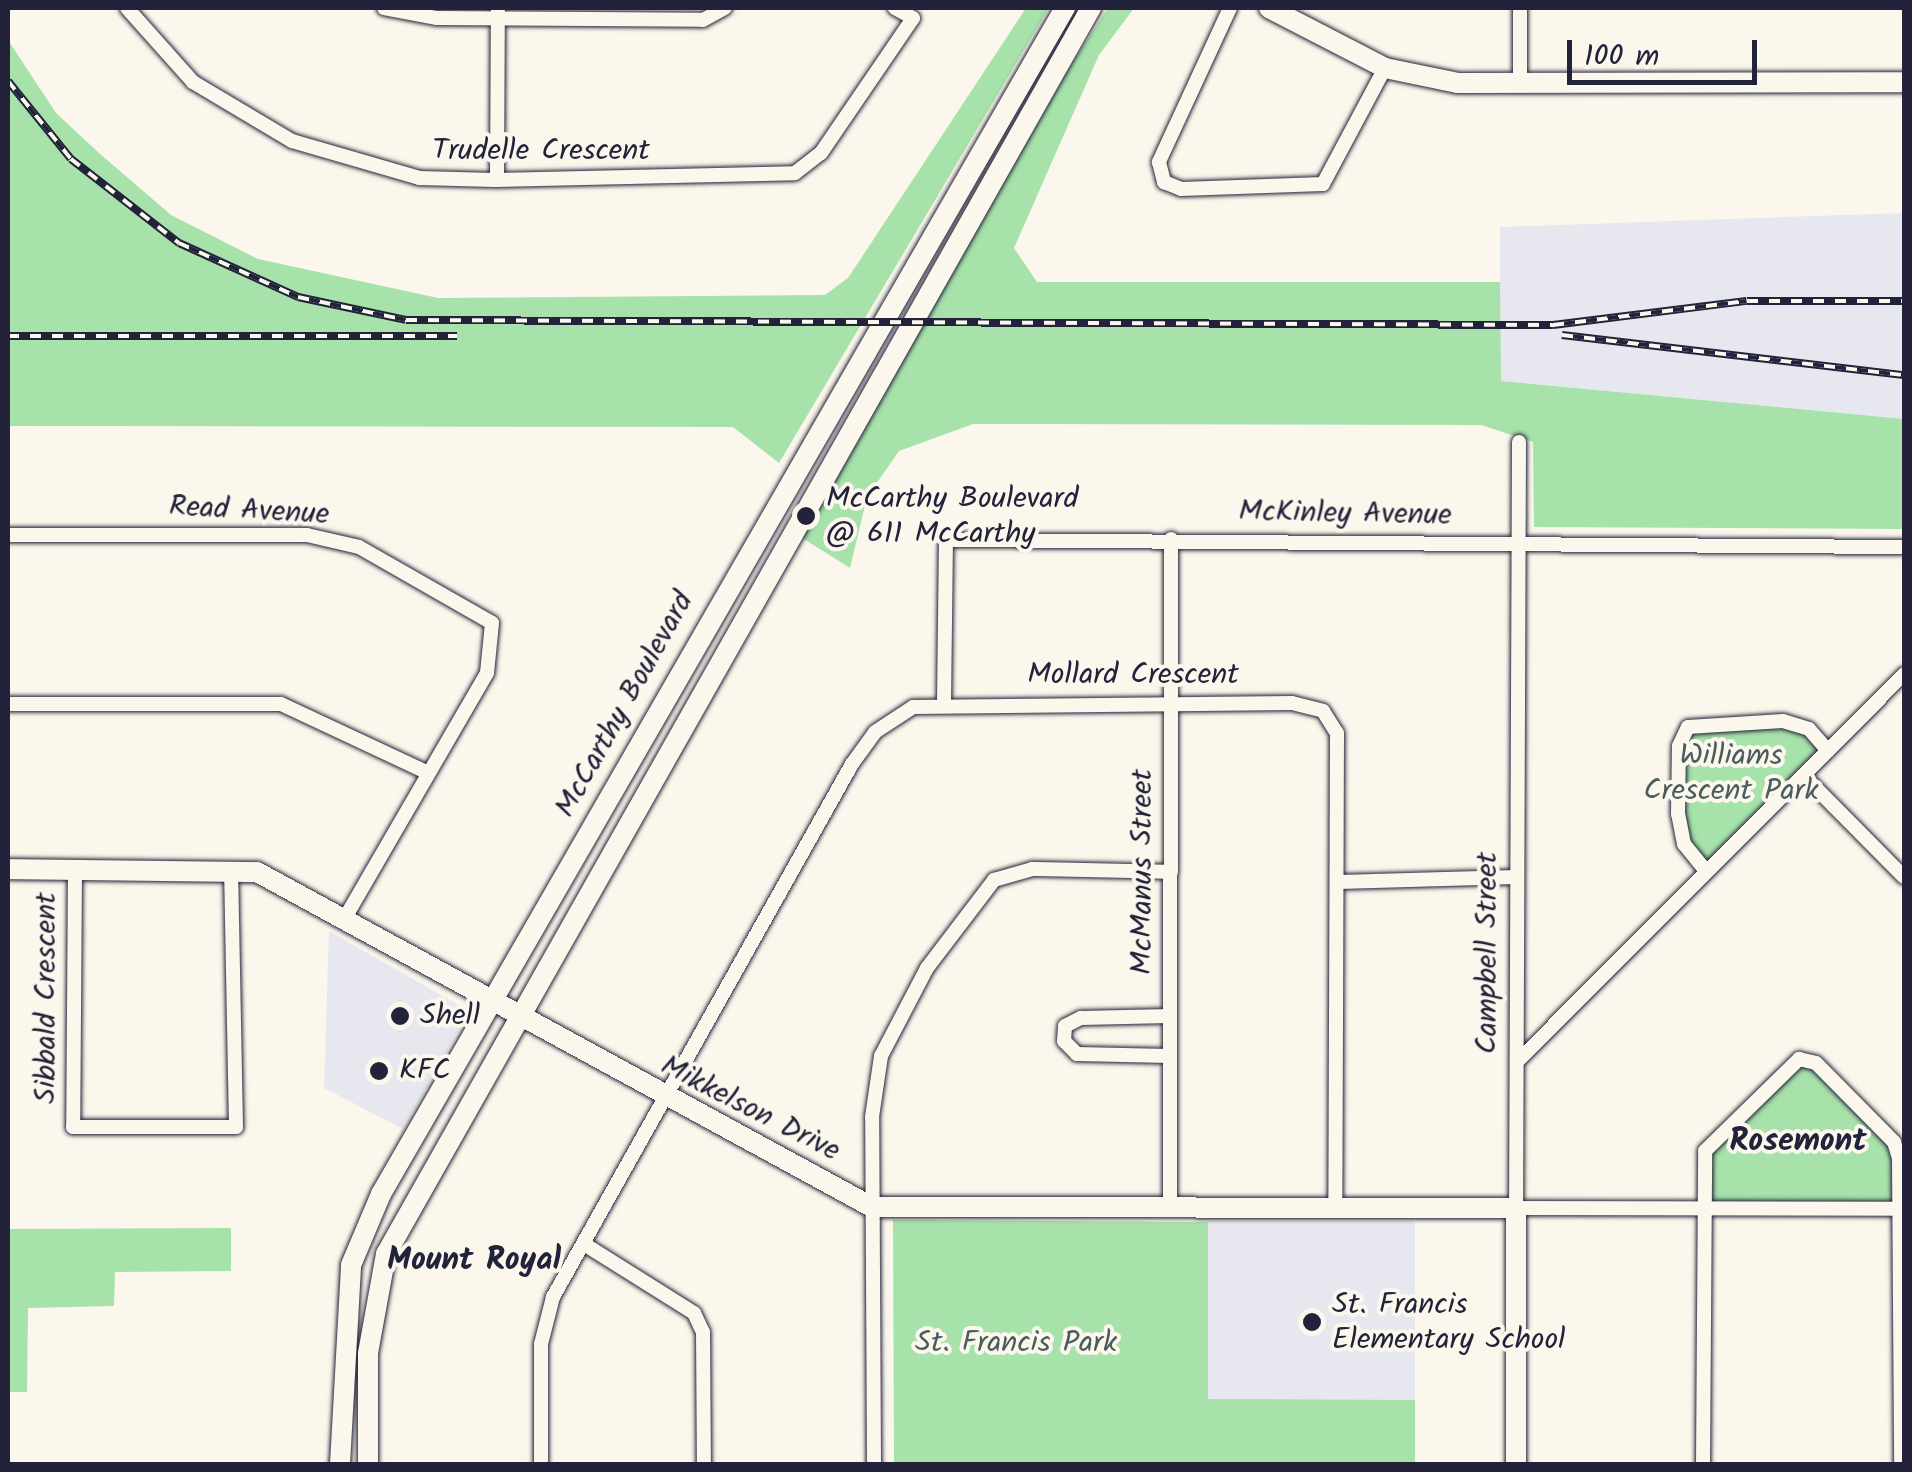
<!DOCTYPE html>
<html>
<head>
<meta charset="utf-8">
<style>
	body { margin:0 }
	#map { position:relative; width:1912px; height:1472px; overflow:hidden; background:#fbf7ec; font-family:Kalam,sans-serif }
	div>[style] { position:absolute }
	.built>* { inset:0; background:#e7e8ef; transform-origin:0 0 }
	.green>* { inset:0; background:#a6e2a9 }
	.roads { filter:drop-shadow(0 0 2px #22223b) drop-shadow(0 0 2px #22223b) }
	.street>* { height:14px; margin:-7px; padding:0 7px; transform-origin:7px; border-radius:7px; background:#fbf7ec }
	.secondary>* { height:20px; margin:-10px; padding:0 10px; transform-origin:10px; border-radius:10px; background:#fbf7ec }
	.rail>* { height:8px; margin-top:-4px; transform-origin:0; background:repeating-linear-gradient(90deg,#fbf7ec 0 11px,#22223b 0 22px); box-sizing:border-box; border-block:2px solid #22223b }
	.dots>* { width:28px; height:28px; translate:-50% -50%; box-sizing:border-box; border:5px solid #fbf7ec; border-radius:50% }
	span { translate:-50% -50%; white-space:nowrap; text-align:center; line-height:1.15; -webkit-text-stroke:8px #fbf7ec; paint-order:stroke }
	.street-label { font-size:30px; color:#22223b }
	.poi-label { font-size:30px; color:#22223b }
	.left { translate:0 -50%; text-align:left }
	.park-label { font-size:30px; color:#4a5c5c }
	.neighbourhood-label { font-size:32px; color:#22223b; font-weight:700 }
	.frame { position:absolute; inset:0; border:10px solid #22223b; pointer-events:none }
	.scale { position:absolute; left:1567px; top:40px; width:190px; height:45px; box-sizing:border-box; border:5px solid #22223b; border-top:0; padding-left:12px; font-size:30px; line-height:35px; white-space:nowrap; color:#22223b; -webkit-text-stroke:8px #fbf7ec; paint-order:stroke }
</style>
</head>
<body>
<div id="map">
	<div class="built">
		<i style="clip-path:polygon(1904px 213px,1904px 419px,1500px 381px,1500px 227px)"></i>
		<i style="clip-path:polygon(329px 931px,469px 1011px,403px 1129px,324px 1088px)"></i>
		<i style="left:1415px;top:1221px;width:179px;height:207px;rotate:90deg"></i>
	</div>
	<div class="green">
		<i style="clip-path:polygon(1026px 8px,1049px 8px,779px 463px,733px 427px,8px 426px,8px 40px,56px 113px,99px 153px,171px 215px,258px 259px,438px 298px,825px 295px,848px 278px)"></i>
		<i style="clip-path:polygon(1108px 8px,1134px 8px,1099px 55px,1014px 248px,1037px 282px,1500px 282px,1501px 381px,1904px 419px,1904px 529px,1534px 527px,1533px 442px,1481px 425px,973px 424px,899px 451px,867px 497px,850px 568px,796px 534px,1003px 169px)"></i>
		<i style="clip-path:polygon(1712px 721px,1809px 729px,1828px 751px,1706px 871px,1684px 844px,1678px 814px,1688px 727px)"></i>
		<i style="clip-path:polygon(1816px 1063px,1894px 1142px,1898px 1209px,1704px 1209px,1705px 1151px,1720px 1129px,1779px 1068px)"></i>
		<i style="clip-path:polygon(893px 1220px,1208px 1222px,1208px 1399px,1415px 1400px,1415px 1464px,894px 1464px)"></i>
		<i style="clip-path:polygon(231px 1228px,231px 1271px,115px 1272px,114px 1306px,28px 1308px,27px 1392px,8px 1392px,8px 1229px)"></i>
	</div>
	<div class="roads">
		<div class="street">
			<i style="left:127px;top:8px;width:99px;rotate:48.3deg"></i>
			<i style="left:193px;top:82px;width:115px;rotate:30.8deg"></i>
			<i style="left:292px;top:141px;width:132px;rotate:16.2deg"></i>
			<i style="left:419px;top:178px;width:76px;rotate:1.5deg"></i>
			<i style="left:495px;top:180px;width:300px;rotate:-1.3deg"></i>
			<i style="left:795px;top:173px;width:33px;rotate:-38deg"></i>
			<i style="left:821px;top:153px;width:163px;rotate:-55.7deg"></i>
			<i style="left:913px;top:18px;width:21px;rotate:-151deg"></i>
			<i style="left:384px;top:8px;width:54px;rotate:10.7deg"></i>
			<i style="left:437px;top:18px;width:266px;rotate:0.4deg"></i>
			<i style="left:703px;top:20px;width:25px;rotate:-29deg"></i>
			<i style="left:1230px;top:8px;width:170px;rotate:114.8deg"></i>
			<i style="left:1159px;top:162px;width:21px;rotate:76deg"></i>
			<i style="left:1164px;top:182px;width:18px;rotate:22deg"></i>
			<i style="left:1181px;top:189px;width:142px;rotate:-2deg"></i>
			<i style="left:1323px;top:184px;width:132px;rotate:-61.9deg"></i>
			<i style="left:1520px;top:82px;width:74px;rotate:-90deg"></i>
			<i style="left:497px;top:180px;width:172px;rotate:-89.7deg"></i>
			<i style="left:1519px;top:442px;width:766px;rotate:90.22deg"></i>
			<i style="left:1516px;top:1208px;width:388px;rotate:0.1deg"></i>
			<i style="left:8px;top:535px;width:299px"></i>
			<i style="left:307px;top:535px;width:53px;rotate:13deg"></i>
			<i style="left:359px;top:547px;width:153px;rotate:29.7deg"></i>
			<i style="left:492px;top:623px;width:50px;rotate:95.7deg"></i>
			<i style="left:487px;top:673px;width:281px;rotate:120.1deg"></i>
			<i style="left:944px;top:703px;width:163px;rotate:-89.3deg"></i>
			<i style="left:946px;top:540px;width:958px;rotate:0.42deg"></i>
			<i style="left:8px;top:704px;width:273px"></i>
			<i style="left:281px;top:704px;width:162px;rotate:25.1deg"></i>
			<i style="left:1804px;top:776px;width:142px;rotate:45.3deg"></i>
			<i style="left:75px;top:869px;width:258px;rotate:90.4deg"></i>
			<i style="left:73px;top:1127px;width:163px"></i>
			<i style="left:236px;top:1127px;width:257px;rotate:-91.1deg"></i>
			<i style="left:1706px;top:871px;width:35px;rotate:-129deg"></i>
			<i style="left:1684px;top:844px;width:31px;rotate:-101deg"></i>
			<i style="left:1678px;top:814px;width:68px;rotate:-89.2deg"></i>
			<i style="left:1679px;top:746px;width:21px;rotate:-65deg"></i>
			<i style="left:1688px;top:727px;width:95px;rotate:-3.6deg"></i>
			<i style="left:1783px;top:721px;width:27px;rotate:17deg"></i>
			<i style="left:1809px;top:729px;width:29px;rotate:49deg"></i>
			<i style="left:1337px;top:882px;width:180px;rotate:-1.6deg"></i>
			<i style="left:1170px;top:1056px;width:93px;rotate:-178.8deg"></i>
			<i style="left:1077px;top:1054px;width:18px;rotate:-135deg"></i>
			<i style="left:1064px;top:1041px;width:15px;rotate:-86deg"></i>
			<i style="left:1065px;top:1026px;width:18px;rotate:-27deg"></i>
			<i style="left:1081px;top:1018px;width:89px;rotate:-1.3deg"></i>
			<i style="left:1519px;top:1060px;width:545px;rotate:-45.07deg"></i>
			<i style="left:1170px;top:1205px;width:666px;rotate:-89.91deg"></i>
			<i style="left:584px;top:1244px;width:130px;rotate:32.1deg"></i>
			<i style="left:694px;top:1313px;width:21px;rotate:65deg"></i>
			<i style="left:703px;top:1332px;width:132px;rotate:89.6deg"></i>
			<i style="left:541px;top:1464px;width:120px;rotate:-90deg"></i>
			<i style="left:541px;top:1344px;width:49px;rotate:-75.7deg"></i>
			<i style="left:553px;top:1297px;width:611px;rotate:-60.71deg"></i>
			<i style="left:852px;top:764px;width:39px;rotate:-54deg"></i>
			<i style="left:875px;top:732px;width:45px;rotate:-33.3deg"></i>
			<i style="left:913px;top:707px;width:379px;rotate:-0.6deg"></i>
			<i style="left:1292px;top:703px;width:32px;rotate:14deg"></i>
			<i style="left:1323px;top:711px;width:26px;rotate:58deg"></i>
			<i style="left:1337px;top:733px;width:472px;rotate:90.2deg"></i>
			<i style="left:874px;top:1464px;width:347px;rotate:-90.3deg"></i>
			<i style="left:872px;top:1117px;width:62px;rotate:-81.6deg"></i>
			<i style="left:881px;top:1056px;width:99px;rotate:-62.4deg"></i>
			<i style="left:927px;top:968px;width:111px;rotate:-52.7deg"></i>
			<i style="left:994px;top:880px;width:40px;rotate:-16deg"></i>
			<i style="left:1032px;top:869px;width:139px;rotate:1.2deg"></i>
			<i style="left:1703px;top:1464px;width:313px;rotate:-89.6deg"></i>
			<i style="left:1705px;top:1151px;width:132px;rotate:-44.4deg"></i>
			<i style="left:1799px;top:1059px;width:17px;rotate:13deg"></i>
			<i style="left:1816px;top:1063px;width:111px;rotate:45.4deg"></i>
			<i style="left:1894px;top:1142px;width:17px;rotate:73deg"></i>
			<i style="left:1899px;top:1158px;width:306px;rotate:89.6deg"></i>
		</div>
		<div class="secondary">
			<i style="left:1269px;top:8px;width:131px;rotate:27.3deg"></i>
			<i style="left:1385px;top:68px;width:75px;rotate:11.6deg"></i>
			<i style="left:1458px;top:83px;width:446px;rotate:-0.1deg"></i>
			<i style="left:8px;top:869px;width:249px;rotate:0.7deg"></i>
			<i style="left:257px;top:872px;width:700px;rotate:28.58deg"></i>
			<i style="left:872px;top:1207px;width:644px;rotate:0.09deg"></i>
			<i style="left:1516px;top:1208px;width:256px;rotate:90deg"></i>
			<i style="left:340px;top:1464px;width:199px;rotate:-86.8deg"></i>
			<i style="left:351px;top:1265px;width:77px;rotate:-67.1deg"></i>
			<i style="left:381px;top:1194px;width:1369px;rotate:-60.03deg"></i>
			<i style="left:368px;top:1464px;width:111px;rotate:-90deg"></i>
			<i style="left:368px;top:1353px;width:101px;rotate:-79.7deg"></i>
			<i style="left:386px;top:1254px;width:1432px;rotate:-60.5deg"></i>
		</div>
	</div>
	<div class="rail">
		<i style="left:8px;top:81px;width:100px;rotate:51.1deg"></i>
		<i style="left:71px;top:159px;width:137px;rotate:37.9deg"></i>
		<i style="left:179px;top:243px;width:131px;rotate:24.4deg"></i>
		<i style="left:298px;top:297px;width:110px;rotate:12deg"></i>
		<i style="left:406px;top:320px;width:1147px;rotate:0.25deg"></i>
		<i style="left:1553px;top:325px;width:195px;rotate:-7.1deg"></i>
		<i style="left:1747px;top:301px;width:157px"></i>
		<i style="left:1562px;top:335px;width:344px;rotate:6.7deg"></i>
		<i style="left:8px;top:336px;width:449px"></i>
	</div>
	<div class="dots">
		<i style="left:806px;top:516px;background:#22223b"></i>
		<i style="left:400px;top:1016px;background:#22223b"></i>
		<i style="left:379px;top:1071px;background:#22223b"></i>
		<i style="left:1312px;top:1322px;background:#22223b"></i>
	</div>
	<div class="street-label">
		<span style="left:541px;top:151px">Trudelle Crescent</span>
		<span style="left:249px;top:511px;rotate:3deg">Read Avenue</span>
		<span style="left:1345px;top:514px;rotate:1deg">McKinley Avenue</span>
		<span style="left:1133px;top:675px">Mollard Crescent</span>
		<span style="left:625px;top:705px;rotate:-61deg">McCarthy Boulevard</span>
		<span style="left:1143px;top:872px;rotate:-90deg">McManus Street</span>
		<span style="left:1488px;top:953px;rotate:-90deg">Campbell Street</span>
		<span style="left:47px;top:998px;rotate:-90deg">Sibbald Crescent</span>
		<span style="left:750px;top:1109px;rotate:27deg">Mikkelson Drive</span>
	</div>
	<div class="poi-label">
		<span class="left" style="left:826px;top:516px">McCarthy Boulevard<br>@ 611 McCarthy</span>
		<span class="left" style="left:420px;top:1016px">Shell</span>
		<span class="left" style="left:399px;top:1071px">KFC</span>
		<span class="left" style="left:1332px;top:1322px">St. Francis<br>Elementary School</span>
	</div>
	<div class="park-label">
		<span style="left:1731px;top:773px">Williams<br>Crescent Park</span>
		<span style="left:1016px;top:1343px">St. Francis Park</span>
	</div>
	<div class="neighbourhood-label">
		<span style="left:1798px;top:1142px">Rosemont</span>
		<span style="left:474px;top:1261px">Mount Royal</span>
	</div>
	<div class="frame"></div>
	<div class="scale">100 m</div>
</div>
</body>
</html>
